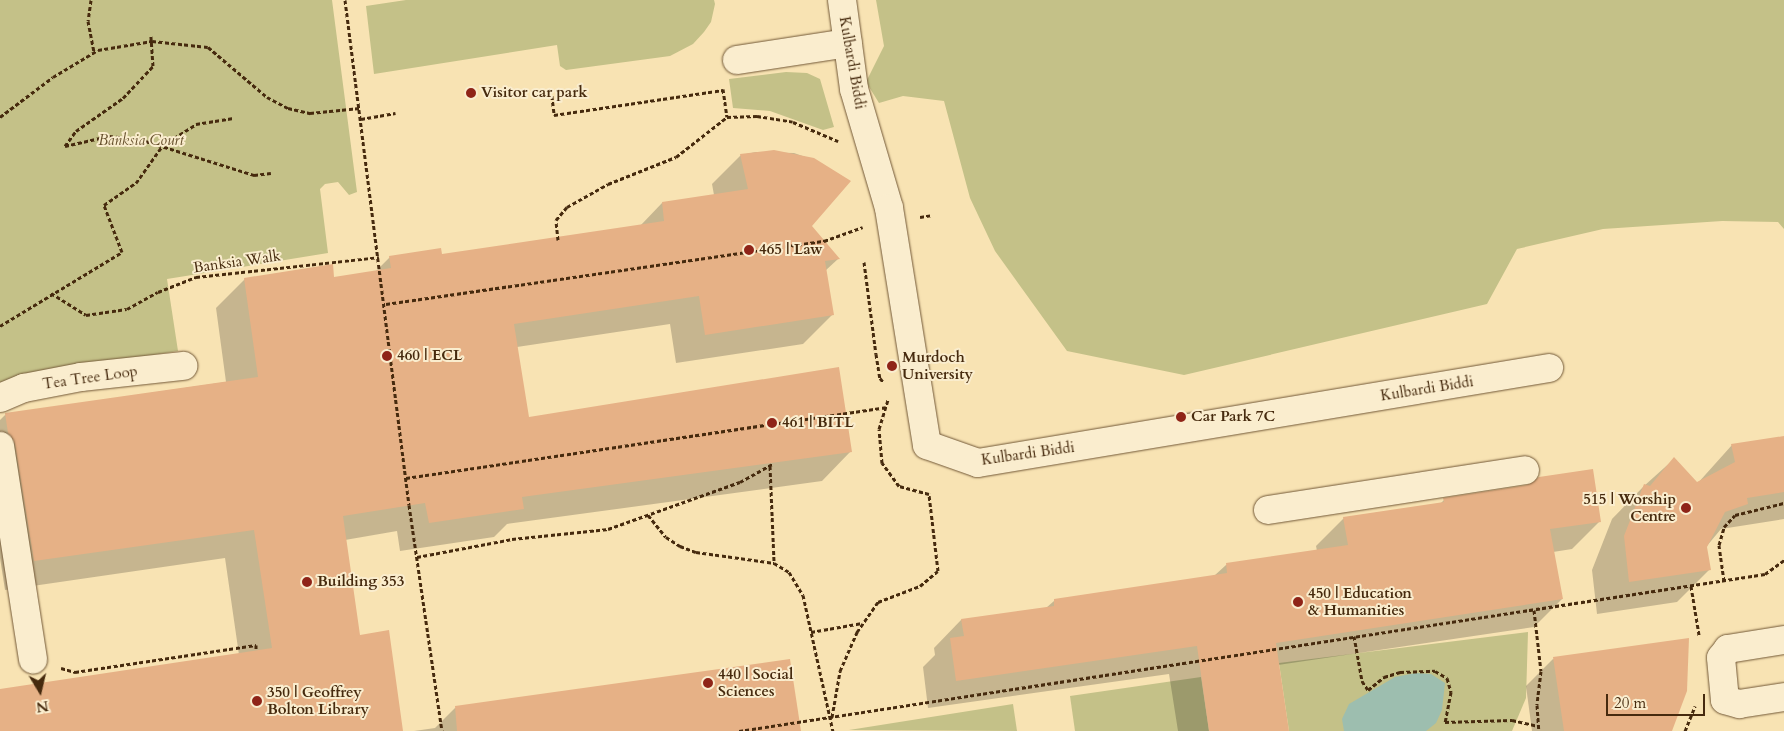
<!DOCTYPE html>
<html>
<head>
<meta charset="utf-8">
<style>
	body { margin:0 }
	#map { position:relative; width:1784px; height:731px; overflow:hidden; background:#f8e3b3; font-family:Cardo,serif }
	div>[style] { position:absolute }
	.green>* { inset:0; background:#c4c188 }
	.water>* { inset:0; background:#9dbeaf }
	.shadow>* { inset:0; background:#0003 }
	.building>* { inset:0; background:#e6b186 }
	.path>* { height:3px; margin-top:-1.5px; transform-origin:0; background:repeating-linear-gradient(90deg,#462a0e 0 4px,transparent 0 6.5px) }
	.roads { filter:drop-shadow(0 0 1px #725837) drop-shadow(0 0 1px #725837) }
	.minor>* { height:28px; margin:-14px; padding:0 14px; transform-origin:14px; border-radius:14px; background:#faedce }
	.dots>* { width:14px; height:14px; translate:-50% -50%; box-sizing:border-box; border:2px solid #faedce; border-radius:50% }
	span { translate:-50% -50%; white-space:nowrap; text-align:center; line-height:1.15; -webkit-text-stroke:4px #faedce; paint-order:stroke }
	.street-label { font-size:15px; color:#462a0e }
	.poi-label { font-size:15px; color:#462a0e; font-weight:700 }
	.left { translate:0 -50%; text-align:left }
	.right { translate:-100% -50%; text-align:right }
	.park-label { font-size:15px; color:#66502c; font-style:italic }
	.north { position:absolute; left:15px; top:666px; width:50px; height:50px; -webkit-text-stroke:4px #faedce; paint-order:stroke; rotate:171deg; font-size:14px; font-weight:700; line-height:20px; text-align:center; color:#462a0e }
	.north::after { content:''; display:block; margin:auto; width:18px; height:22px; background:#462a0e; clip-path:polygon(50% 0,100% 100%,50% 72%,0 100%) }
	.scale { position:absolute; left:1606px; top:694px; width:99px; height:22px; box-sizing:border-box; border:2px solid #462a0e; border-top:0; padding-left:6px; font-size:15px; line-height:18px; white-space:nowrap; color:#462a0e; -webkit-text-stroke:4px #faedce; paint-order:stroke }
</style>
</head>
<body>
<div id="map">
	<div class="green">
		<i style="clip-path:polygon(0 0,332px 0,357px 192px,349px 195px,338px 182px,325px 184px,320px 189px,328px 253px,167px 279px,178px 351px,23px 376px,0 388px)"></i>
		<i style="clip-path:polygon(406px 0,714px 0,715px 4px,711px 22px,704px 32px,693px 44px,670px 56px,566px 70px,560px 66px,557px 45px,374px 74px,366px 6px)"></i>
		<i style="clip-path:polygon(876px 0,1784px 0,1784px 229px,1778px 222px,1722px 221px,1603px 229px,1517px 249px,1487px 304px,1184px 375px,1067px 351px,995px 251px,970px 198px,944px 101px,903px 96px,879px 103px,866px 82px,884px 46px)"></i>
		<i style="clip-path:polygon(786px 72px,807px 73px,820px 79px,834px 127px,823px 130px,770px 111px,733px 108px,729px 79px)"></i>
		<i style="clip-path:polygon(1528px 632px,1526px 698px,1512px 731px,1289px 731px,1279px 663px)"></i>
		<i style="clip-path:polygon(1201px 677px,1209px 731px,1075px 731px,1070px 696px)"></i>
		<i style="clip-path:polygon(1013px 704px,1017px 731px,849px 730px)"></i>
	</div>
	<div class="water">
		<i style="clip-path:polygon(1416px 673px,1431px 674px,1445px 683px,1442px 710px,1436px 723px,1426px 731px,1344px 731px,1342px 719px,1349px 704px,1395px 677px)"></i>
	</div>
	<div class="shadow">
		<i style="clip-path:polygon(756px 152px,794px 153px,814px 160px,810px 226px,838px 259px,825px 271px,832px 315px,803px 344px,676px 363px,670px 324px,517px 347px,527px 419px,851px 451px,822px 481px,507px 524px,494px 537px,400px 551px,397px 531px,345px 540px,359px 636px,402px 731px,0 731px,0 691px,239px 655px,225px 558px,5px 590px,0 558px,0 420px,6px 414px,226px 382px,216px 308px,245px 279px,333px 278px,375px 272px,390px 257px,441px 256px,640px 226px,662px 203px,714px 195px,712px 184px,741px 155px)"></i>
		<i style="clip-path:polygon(1784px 437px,1784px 519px,1721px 529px,1706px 547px,1709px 570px,1677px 602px,1597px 614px,1592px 570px,1612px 519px,1644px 486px,1674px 459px,1697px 484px,1732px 445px)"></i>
		<i style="clip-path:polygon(1444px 500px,1600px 521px,1572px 549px,1553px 552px,1562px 599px,1534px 627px,1278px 665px,1288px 731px,1178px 731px,1169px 674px,928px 708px,923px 667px,935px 655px,934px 648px,961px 620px,1046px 608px,1054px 601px,1214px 576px,1226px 565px,1317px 551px,1316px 546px,1344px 518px,1440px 504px)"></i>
		<i style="clip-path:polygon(1553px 659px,1686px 691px,1671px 731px,1532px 731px,1526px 686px)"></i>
		<i style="clip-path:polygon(455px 708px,799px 731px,414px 731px,435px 728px)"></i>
	</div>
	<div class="building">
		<i style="clip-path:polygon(774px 150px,814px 158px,851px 181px,812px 226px,840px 259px,825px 261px,834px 315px,705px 335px,699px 296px,514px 324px,529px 417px,839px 367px,852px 452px,522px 497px,524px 509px,429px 523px,425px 503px,343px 516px,360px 635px,389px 630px,403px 731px,0 731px,0 689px,272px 648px,254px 530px,34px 561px,15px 444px,8px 433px,5px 413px,258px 377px,244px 278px,333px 264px,334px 277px,391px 268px,389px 256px,441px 248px,442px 254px,664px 221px,662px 202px,748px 189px,740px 154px)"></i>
		<i style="clip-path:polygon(1784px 436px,1784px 492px,1747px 498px,1748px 504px,1725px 512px,1707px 547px,1711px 570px,1629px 582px,1624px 536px,1644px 484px,1650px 486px,1674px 457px,1697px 482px,1735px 462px,1731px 444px)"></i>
		<i style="clip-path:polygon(1593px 469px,1601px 522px,1550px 529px,1563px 599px,1276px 643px,1289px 731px,1209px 731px,1197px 646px,956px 681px,950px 638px,964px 636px,961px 619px,1054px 606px,1054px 599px,1227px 573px,1226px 563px,1348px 545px,1343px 517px,1444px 502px,1443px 498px,1527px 485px,1539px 477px)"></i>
		<i style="clip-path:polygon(1689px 638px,1687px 691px,1672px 731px,1564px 731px,1553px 657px)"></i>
		<i style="clip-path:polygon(790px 659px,801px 731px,457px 731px,455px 706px)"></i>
	</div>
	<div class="path">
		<i style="left:91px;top:0;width:21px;rotate:98deg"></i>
		<i style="left:88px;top:21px;width:32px;rotate:79deg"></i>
		<i style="left:345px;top:0;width:509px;rotate:82.78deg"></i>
		<i style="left:409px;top:505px;width:228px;rotate:81.7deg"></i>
		<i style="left:551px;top:89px;width:26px;rotate:83deg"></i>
		<i style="left:554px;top:115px;width:171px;rotate:-8.4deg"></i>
		<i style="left:723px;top:89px;width:28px;rotate:82deg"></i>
		<i style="left:727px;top:117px;width:30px;rotate:-2deg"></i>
		<i style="left:757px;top:116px;width:36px;rotate:9deg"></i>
		<i style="left:793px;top:122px;width:49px;rotate:22.9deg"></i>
		<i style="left:0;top:117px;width:66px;rotate:-37deg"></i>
		<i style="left:53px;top:77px;width:52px;rotate:-31deg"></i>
		<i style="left:98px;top:50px;width:55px;rotate:-9.5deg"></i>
		<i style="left:152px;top:41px;width:56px;rotate:6.1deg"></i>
		<i style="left:208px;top:47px;width:77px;rotate:40.3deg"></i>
		<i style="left:267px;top:97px;width:24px;rotate:28deg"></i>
		<i style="left:288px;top:108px;width:23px;rotate:13deg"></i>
		<i style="left:310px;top:113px;width:50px;rotate:-5.7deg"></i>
		<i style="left:361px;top:119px;width:35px;rotate:-10deg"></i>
		<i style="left:65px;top:146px;width:45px;rotate:-12.8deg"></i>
		<i style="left:109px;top:136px;width:30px;rotate:6deg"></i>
		<i style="left:139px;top:139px;width:121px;rotate:17.4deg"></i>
		<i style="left:254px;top:175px;width:17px;rotate:-7deg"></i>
		<i style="left:65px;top:146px;width:19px;rotate:-54deg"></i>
		<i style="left:76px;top:131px;width:57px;rotate:-35.1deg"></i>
		<i style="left:123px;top:98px;width:44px;rotate:-46.8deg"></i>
		<i style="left:153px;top:66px;width:30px;rotate:-94deg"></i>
		<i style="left:920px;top:217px;width:12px;rotate:-9deg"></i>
		<i style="left:558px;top:240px;width:20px;rotate:-96deg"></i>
		<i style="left:556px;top:220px;width:17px;rotate:-50deg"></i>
		<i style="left:567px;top:207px;width:47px;rotate:-29.3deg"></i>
		<i style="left:608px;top:184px;width:73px;rotate:-21.7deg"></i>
		<i style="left:676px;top:157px;width:65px;rotate:-38.1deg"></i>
		<i style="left:864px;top:262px;width:93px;rotate:82.6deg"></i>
		<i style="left:876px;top:354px;width:24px;rotate:81deg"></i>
		<i style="left:880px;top:378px;width:6px;rotate:51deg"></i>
		<i style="left:51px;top:293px;width:41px;rotate:32.2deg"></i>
		<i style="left:86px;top:315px;width:41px;rotate:-8.3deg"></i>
		<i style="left:127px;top:309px;width:35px;rotate:-29deg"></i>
		<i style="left:158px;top:292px;width:41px;rotate:-21.5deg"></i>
		<i style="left:196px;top:277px;width:184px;rotate:-6.2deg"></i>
		<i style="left:386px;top:304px;width:443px;rotate:-8.2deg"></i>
		<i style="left:824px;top:241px;width:41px;rotate:-19.7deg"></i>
		<i style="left:0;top:326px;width:143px;rotate:-31.2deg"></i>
		<i style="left:122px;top:252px;width:50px;rotate:-111deg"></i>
		<i style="left:104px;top:205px;width:39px;rotate:-35deg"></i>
		<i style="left:136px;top:183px;width:47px;rotate:-54.6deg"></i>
		<i style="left:163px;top:145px;width:39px;rotate:-32deg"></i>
		<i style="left:196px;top:124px;width:38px;rotate:-9deg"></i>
		<i style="left:770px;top:466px;width:97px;rotate:87.6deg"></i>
		<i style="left:406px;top:478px;width:485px;rotate:-8.4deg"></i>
		<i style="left:648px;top:515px;width:28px;rotate:51deg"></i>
		<i style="left:666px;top:537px;width:17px;rotate:33deg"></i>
		<i style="left:680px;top:546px;width:17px;rotate:21deg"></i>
		<i style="left:696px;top:552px;width:79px;rotate:8deg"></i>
		<i style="left:774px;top:563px;width:17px;rotate:31deg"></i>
		<i style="left:789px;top:572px;width:27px;rotate:59deg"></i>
		<i style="left:803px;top:595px;width:139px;rotate:77.6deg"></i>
		<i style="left:417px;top:557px;width:97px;rotate:-10.7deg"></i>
		<i style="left:512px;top:539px;width:97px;rotate:-5.9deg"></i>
		<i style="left:608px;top:529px;width:140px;rotate:-19.6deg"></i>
		<i style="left:740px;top:482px;width:37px;rotate:-29deg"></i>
		<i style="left:1724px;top:581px;width:36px;rotate:-98deg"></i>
		<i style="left:1719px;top:545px;width:19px;rotate:-74deg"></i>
		<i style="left:1724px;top:527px;width:16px;rotate:-47deg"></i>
		<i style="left:1735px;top:515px;width:50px;rotate:-13.8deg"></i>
		<i style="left:1691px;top:586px;width:50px;rotate:80.7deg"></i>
		<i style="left:1534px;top:610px;width:61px;rotate:83.5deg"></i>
		<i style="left:1541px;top:671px;width:34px;rotate:97deg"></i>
		<i style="left:1537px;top:705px;width:26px;rotate:86deg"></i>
		<i style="left:811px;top:632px;width:52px;rotate:-10deg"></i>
		<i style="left:1354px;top:636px;width:46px;rotate:79.9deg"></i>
		<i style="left:1362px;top:681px;width:11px;rotate:56deg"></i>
		<i style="left:1368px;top:690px;width:21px;rotate:-39deg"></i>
		<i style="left:1384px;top:677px;width:17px;rotate:-17deg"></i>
		<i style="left:1400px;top:672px;width:35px;rotate:-2deg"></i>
		<i style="left:1435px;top:671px;width:14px;rotate:30deg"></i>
		<i style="left:1447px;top:678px;width:15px;rotate:74deg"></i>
		<i style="left:1451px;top:692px;width:31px;rotate:101deg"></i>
		<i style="left:1445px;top:722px;width:67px;rotate:-1.7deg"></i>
		<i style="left:1512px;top:720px;width:28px;rotate:13deg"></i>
		<i style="left:61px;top:668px;width:15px;rotate:16deg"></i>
		<i style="left:75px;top:672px;width:183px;rotate:-8.5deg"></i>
		<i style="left:256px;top:645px;width:6px;rotate:90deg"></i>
		<i style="left:832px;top:717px;width:47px;rotate:-80.1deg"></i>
		<i style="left:840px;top:671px;width:43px;rotate:-66.4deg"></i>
		<i style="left:857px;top:632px;width:37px;rotate:-55deg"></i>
		<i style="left:878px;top:602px;width:45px;rotate:-20.9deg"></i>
		<i style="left:920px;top:586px;width:23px;rotate:-40deg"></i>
		<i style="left:938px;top:571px;width:78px;rotate:-96.7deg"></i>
		<i style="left:929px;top:494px;width:31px;rotate:-165deg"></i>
		<i style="left:899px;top:486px;width:29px;rotate:-126deg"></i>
		<i style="left:882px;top:463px;width:34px;rotate:-95deg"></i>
		<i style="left:879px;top:429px;width:31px;rotate:-73deg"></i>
		<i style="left:739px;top:731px;width:1038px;rotate:-8.7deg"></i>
		<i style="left:1765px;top:574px;width:24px;rotate:-36deg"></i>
		<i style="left:1685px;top:731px;width:27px;rotate:-68deg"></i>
	</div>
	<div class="roads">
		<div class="minor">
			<i style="left:842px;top:0;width:90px;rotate:82.3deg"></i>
			<i style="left:854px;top:89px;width:124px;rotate:73.6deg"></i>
			<i style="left:889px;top:208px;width:240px;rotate:80.9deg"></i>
			<i style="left:927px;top:445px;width:54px;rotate:19.4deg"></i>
			<i style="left:978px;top:463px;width:579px;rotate:-9.45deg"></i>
			<i style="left:737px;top:60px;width:112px;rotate:-8.7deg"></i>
			<i style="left:0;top:398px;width:26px;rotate:-23deg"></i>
			<i style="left:24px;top:388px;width:58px;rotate:-10.9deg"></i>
			<i style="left:81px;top:377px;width:103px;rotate:-6.2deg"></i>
			<i style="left:0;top:446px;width:216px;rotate:81.2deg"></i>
			<i style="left:1268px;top:510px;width:260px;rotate:-8.8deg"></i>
			<i style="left:1784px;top:640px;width:57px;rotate:170.9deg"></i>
			<i style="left:1728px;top:649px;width:11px;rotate:128deg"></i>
			<i style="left:1721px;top:658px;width:42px;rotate:84.6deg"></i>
			<i style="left:1725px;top:700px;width:15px;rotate:16deg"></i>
			<i style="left:1739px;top:704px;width:46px;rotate:-8.8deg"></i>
		</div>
	</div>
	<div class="dots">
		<i style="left:471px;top:93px;background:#8f2418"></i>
		<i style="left:749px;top:250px;background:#8f2418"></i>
		<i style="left:387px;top:356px;background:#8f2418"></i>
		<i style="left:892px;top:366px;background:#8f2418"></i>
		<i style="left:1181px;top:417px;background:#8f2418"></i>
		<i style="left:772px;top:423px;background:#8f2418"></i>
		<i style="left:1686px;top:508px;background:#8f2418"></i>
		<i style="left:307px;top:582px;background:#8f2418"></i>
		<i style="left:1298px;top:602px;background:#8f2418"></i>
		<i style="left:708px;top:683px;background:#8f2418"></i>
		<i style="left:257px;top:701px;background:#8f2418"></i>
	</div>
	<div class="street-label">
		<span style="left:852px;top:63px;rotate:80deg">Kulbardi Biddi</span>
		<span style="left:237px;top:262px;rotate:-8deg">Banksia Walk</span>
		<span style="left:90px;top:378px;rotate:-8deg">Tea Tree Loop</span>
		<span style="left:1427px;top:389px;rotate:-9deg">Kulbardi Biddi</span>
		<span style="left:1028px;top:454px;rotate:-8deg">Kulbardi Biddi</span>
	</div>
	<div class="poi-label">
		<span class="left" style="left:481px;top:93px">Visitor car park</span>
		<span class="left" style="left:759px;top:250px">465 | Law</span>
		<span class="left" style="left:397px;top:356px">460 | ECL</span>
		<span class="left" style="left:902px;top:366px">Murdoch<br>University</span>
		<span class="left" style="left:1191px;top:417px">Car Park 7C</span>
		<span class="left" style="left:782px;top:423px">461 | BITL</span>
		<span class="right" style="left:1676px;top:508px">515 | Worship<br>Centre</span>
		<span class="left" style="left:317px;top:582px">Building 353</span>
		<span class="left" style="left:1308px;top:602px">450 | Education<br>&amp; Humanities</span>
		<span class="left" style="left:718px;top:683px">440 | Social<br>Sciences</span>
		<span class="left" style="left:267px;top:701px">350 | Geoffrey<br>Bolton Library</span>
	</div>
	<div class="park-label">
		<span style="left:141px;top:141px">Banksia Court</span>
	</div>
	<div class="north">N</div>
	<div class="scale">20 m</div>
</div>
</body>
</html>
